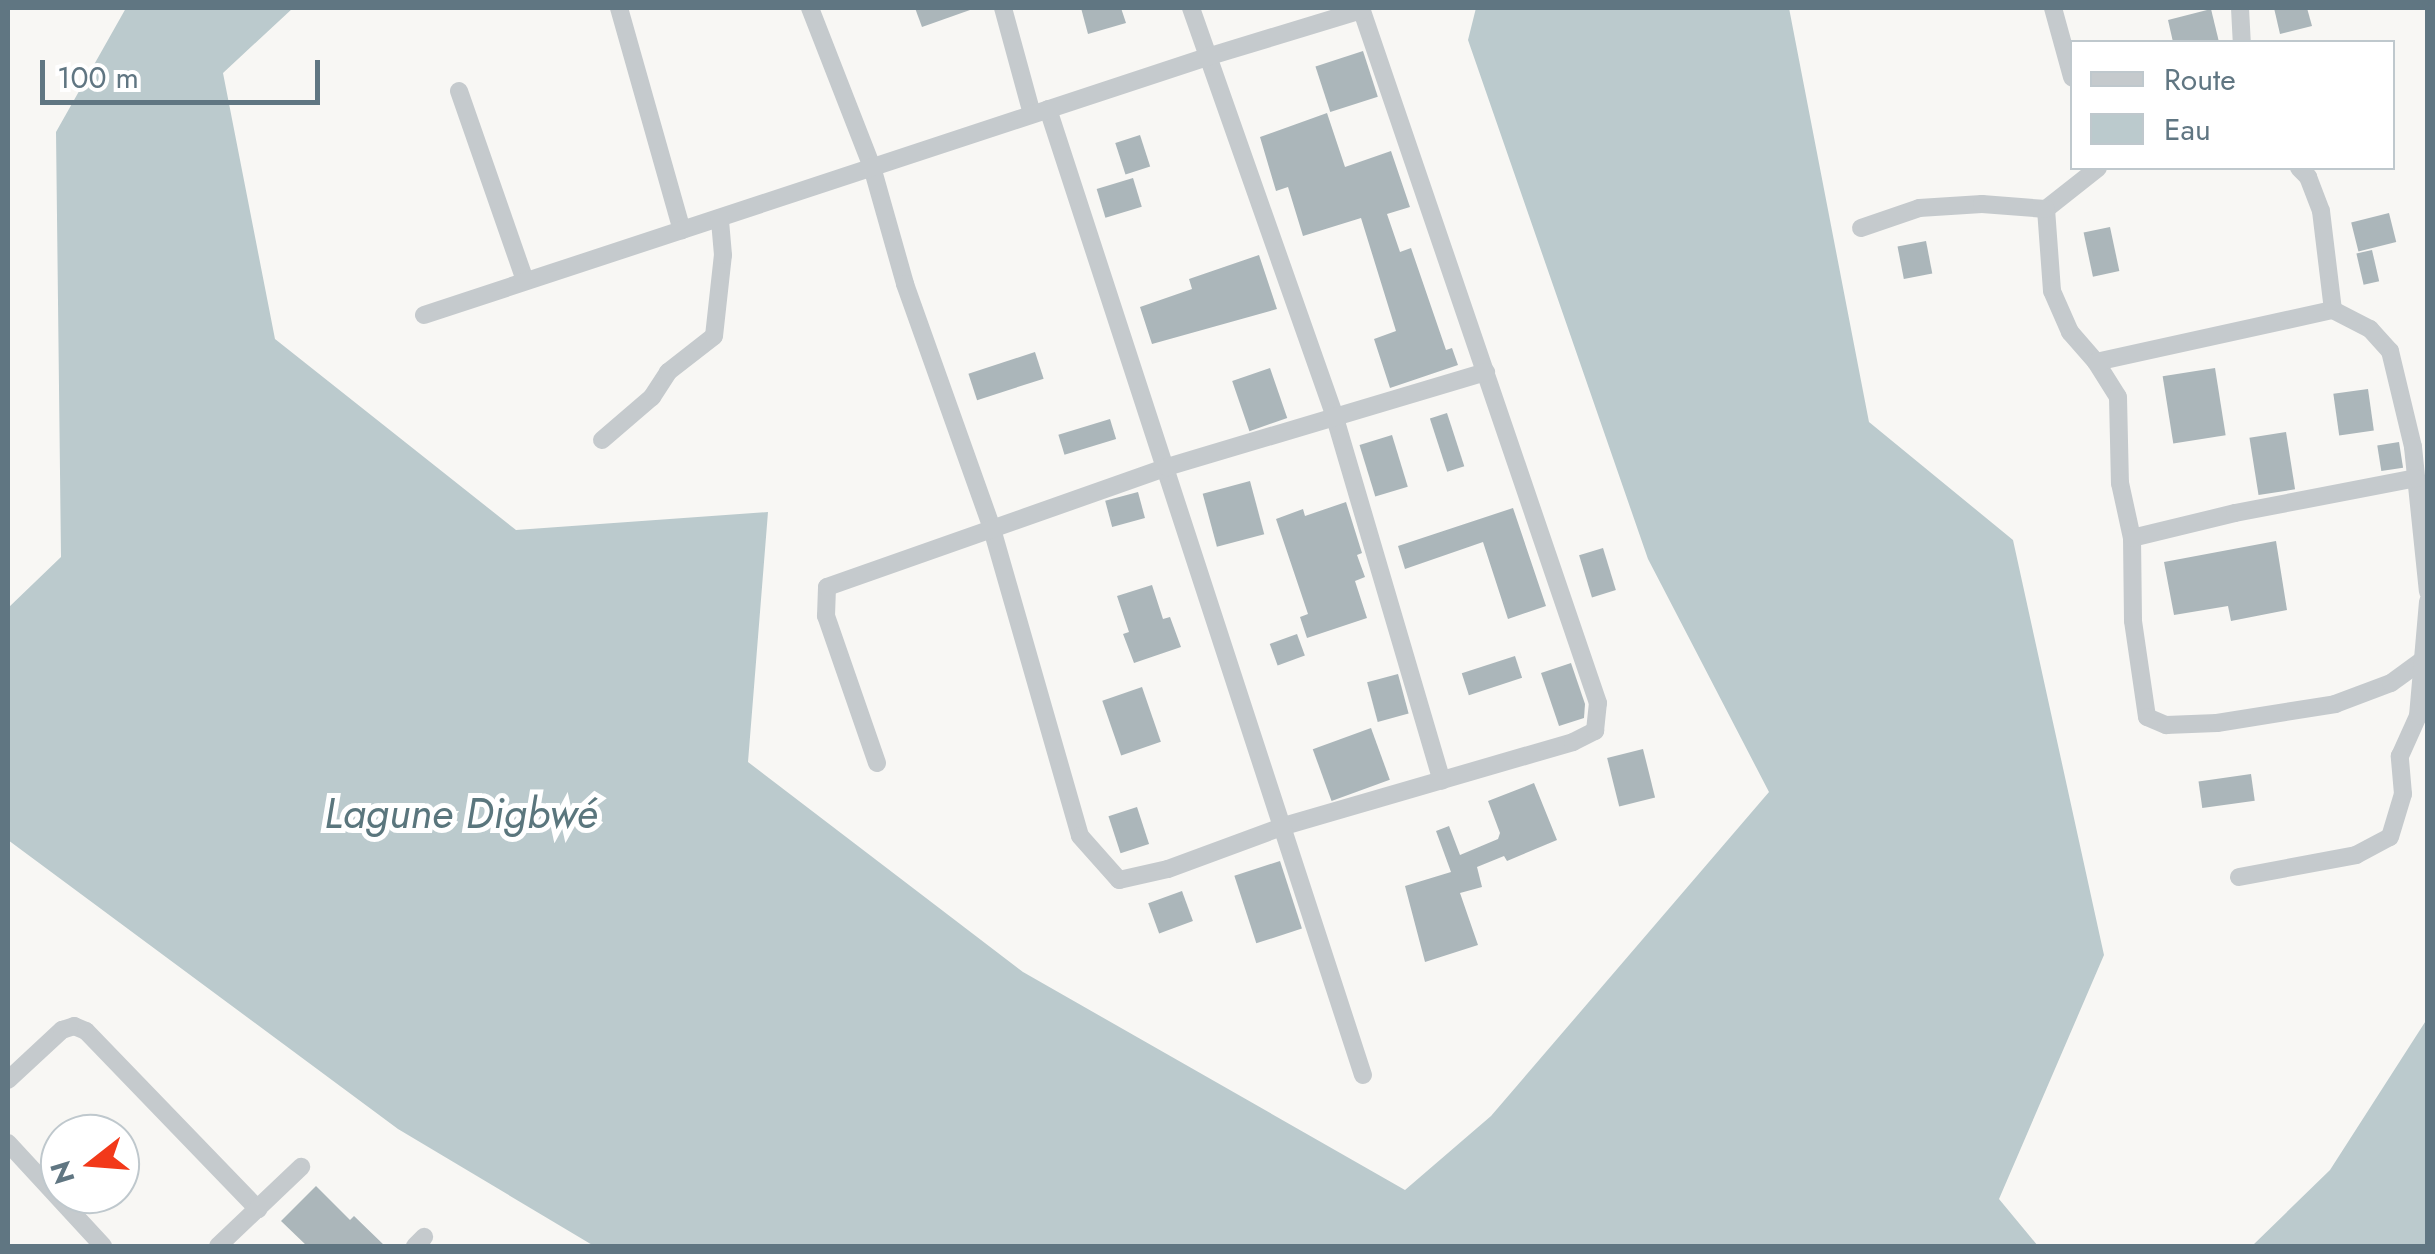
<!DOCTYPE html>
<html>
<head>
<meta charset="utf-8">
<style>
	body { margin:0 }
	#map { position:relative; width:2435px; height:1254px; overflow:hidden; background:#f8f7f4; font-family:Jost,sans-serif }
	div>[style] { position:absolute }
	.water>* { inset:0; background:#bbcacd }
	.building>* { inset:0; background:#abb6ba; transform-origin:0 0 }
	.street>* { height:18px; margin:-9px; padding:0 9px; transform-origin:9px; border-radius:9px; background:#c5cacd }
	span { translate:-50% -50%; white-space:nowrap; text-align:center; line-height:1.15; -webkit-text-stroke:10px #fff; paint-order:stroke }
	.water-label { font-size:42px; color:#5a767d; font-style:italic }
	.frame { position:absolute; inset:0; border:10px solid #607682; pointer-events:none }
	.legend { position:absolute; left:2070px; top:40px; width:325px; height:130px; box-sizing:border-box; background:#fff; border:2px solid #bfc8cd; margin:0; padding:12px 18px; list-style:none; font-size:30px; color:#607682 }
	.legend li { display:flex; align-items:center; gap:20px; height:50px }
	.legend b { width:50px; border:2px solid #bfc8cd }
	.north { position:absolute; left:40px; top:1114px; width:100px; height:100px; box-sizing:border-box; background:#fff; border:2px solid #bfc8cd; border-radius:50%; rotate:253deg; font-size:28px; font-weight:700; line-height:40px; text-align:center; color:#607682 }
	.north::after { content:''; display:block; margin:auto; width:35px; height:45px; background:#f2391a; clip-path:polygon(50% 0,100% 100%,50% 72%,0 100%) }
	.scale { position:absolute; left:40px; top:60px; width:280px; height:45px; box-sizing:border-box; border:5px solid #607682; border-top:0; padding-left:12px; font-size:30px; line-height:35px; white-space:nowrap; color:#607682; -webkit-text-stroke:8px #fff; paint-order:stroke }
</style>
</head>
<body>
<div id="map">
	<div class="water">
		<i style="clip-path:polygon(126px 8px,293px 8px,223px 73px,275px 339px,516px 530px,768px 512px,748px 762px,1023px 972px,1405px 1190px,1491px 1116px,1769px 792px,1648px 559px,1468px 40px,1476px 8px,1789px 8px,1869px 422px,2013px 540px,2104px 955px,1999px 1199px,2038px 1246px,594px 1246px,398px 1129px,8px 840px,8px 608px,61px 557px,56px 132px)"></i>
		<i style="clip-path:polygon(2427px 1019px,2427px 1246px,2252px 1246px,2330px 1170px)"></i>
	</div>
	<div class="building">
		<i style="clip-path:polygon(915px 8px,970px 8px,970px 10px,922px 27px)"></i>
		<i style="clip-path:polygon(1081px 8px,1121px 8px,1126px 23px,1088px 34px)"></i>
		<i style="clip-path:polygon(2274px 8px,2307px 8px,2312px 26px,2280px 34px)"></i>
		<i style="clip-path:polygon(2211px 9px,2219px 42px,2173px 42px,2168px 20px)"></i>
		<i style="left:1363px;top:51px;width:48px;height:50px;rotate:72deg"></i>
		<i style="clip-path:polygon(1327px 113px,1345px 167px,1391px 151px,1410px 207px,1387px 214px,1400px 252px,1411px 248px,1446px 350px,1452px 348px,1458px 365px,1390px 388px,1374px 339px,1396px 331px,1361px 218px,1303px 236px,1288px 187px,1276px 191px,1260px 137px)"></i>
		<i style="left:1140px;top:135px;width:33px;height:26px;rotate:72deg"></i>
		<i style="left:1133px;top:178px;width:30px;height:38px;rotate:73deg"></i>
		<i style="left:2389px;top:213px;width:30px;height:39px;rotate:76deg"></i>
		<i style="left:2110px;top:227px;width:45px;height:27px;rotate:78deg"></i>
		<i style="left:1926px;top:241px;width:33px;height:29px;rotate:79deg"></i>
		<i style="left:2372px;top:250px;width:32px;height:16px;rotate:77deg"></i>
		<i style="clip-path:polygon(1259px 255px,1277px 309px,1152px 344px,1140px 307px,1192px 289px,1189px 279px)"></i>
		<i style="left:1035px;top:352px;width:28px;height:70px;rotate:72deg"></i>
		<i style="left:1270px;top:368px;width:53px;height:40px;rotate:71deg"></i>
		<i style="left:2215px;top:368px;width:68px;height:53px;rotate:81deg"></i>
		<i style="left:2368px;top:389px;width:42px;height:35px;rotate:82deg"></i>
		<i style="left:1447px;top:413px;width:56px;height:18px;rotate:72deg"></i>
		<i style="left:1110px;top:419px;width:21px;height:54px;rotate:73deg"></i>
		<i style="left:2286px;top:432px;width:58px;height:37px;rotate:81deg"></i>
		<i style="left:1392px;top:435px;width:54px;height:34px;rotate:73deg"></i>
		<i style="left:2399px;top:442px;width:26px;height:22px;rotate:81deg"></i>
		<i style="left:1250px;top:481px;width:55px;height:49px;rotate:75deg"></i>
		<i style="left:1138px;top:492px;width:27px;height:34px;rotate:75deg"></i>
		<i style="clip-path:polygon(1346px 502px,1362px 553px,1357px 555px,1365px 577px,1355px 581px,1367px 618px,1307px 638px,1300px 617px,1308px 614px,1276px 519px,1303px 509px,1305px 516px)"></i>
		<i style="clip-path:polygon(1513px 508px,1546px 606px,1508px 619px,1483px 542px,1405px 569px,1398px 546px)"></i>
		<i style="clip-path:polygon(2276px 541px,2287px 610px,2231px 621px,2228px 606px,2174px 615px,2164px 562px)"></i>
		<i style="left:1603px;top:548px;width:44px;height:25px;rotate:73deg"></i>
		<i style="clip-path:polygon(1152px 585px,1163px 619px,1170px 617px,1181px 647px,1134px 663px,1123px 634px,1129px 632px,1117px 596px)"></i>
		<i style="left:1297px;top:634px;width:23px;height:29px;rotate:70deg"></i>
		<i style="left:1515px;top:656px;width:23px;height:56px;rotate:72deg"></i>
		<i style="clip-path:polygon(1571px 663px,1585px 704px,1584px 718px,1559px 726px,1541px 673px)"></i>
		<i style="left:1398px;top:674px;width:41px;height:32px;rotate:75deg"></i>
		<i style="left:1142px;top:687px;width:58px;height:42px;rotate:71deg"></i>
		<i style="left:1371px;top:728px;width:55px;height:62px;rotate:70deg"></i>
		<i style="left:1643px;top:749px;width:50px;height:37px;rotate:76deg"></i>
		<i style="left:2251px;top:774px;width:27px;height:53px;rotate:82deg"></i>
		<i style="clip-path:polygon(1534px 783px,1557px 840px,1507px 861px,1504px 856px,1477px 867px,1482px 887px,1460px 893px,1478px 945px,1425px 962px,1405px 886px,1451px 872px,1436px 831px,1449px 826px,1460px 855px,1498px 839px,1500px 833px,1488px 801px)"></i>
		<i style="left:1137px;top:807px;width:39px;height:30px;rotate:72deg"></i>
		<i style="left:1280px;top:861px;width:71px;height:48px;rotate:72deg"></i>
		<i style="left:1182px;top:891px;width:32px;height:36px;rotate:70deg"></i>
		<i style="clip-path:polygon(316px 1186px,350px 1220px,354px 1216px,385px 1246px,307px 1246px,281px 1221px)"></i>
	</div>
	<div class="street">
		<i style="left:619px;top:8px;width:231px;rotate:74.2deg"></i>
		<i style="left:810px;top:8px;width:171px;rotate:68.7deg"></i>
		<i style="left:872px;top:167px;width:122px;rotate:74.2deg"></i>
		<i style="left:905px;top:284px;width:260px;rotate:70.4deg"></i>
		<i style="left:992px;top:529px;width:319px;rotate:74deg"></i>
		<i style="left:1080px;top:836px;width:59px;rotate:48.4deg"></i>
		<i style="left:1119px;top:880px;width:50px;rotate:-12.7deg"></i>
		<i style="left:1168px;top:869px;width:124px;rotate:-20.3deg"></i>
		<i style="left:1284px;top:826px;width:301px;rotate:-16.2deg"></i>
		<i style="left:1573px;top:742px;width:25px;rotate:-27deg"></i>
		<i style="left:1595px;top:731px;width:28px;rotate:-84deg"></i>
		<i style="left:1598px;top:703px;width:734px;rotate:-108.83deg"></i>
		<i style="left:1003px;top:8px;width:110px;rotate:74.7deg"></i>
		<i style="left:1191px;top:8px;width:435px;rotate:70.6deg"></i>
		<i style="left:1335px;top:418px;width:378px;rotate:73.6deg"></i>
		<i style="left:2053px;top:8px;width:72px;rotate:74.6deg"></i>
		<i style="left:2240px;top:8px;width:34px;rotate:87deg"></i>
		<i style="left:459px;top:91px;width:201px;rotate:70.8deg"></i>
		<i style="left:1048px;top:109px;width:1016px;rotate:71.94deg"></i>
		<i style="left:2098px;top:168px;width:66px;rotate:141.7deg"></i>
		<i style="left:2046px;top:209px;width:82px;rotate:85.8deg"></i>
		<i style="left:2052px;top:291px;width:45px;rotate:66.3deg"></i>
		<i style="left:2070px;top:332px;width:40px;rotate:49deg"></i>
		<i style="left:2096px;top:362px;width:41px;rotate:57.8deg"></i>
		<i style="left:2118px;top:397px;width:86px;rotate:88.7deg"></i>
		<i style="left:2120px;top:483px;width:56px;rotate:77.7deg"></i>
		<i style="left:2132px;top:538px;width:83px;rotate:89.3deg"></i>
		<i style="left:2133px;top:621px;width:97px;rotate:81.7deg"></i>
		<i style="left:2147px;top:717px;width:21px;rotate:23deg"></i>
		<i style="left:2166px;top:725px;width:51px;rotate:-2.2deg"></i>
		<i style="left:2217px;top:723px;width:120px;rotate:-9.1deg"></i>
		<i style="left:2335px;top:704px;width:60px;rotate:-20.6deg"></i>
		<i style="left:2391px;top:683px;width:41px;rotate:-36deg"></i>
		<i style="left:2299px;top:168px;width:13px;rotate:45deg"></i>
		<i style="left:2308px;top:177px;width:36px;rotate:69deg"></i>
		<i style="left:2321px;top:211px;width:100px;rotate:83.1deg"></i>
		<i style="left:1861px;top:228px;width:61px;rotate:-19deg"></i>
		<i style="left:1919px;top:208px;width:63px;rotate:-3.6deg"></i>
		<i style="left:1982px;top:204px;width:64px;rotate:4.5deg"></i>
		<i style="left:424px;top:315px;width:824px;rotate:-18.24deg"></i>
		<i style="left:1207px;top:57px;width:162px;rotate:-16.9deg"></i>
		<i style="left:2096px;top:362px;width:243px;rotate:-12.4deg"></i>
		<i style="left:2333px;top:310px;width:42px;rotate:27.2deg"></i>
		<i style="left:2370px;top:329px;width:30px;rotate:48deg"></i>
		<i style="left:2390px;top:351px;width:99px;rotate:76.5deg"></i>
		<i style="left:2413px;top:447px;width:145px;rotate:84.1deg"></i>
		<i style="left:602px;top:440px;width:66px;rotate:-40.7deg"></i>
		<i style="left:652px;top:397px;width:30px;rotate:-57deg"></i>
		<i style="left:668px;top:372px;width:58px;rotate:-38deg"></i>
		<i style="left:714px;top:336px;width:81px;rotate:-83.7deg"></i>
		<i style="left:723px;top:255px;width:37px;rotate:-95deg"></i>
		<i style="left:2132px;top:538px;width:106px;rotate:-13.6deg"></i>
		<i style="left:2235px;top:513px;width:184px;rotate:-10.9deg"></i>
		<i style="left:877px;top:763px;width:156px;rotate:-109.1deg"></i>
		<i style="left:826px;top:616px;width:29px;rotate:-88deg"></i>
		<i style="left:827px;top:587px;width:361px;rotate:-19.4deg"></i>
		<i style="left:1167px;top:467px;width:333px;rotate:-16.6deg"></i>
		<i style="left:2239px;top:877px;width:119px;rotate:-10.6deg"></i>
		<i style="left:2356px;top:855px;width:38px;rotate:-28deg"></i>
		<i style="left:2390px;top:837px;width:45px;rotate:-73.2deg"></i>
		<i style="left:2403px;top:794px;width:38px;rotate:-95deg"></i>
		<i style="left:2400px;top:756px;width:44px;rotate:-65.8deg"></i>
		<i style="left:2418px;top:716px;width:115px;rotate:-85deg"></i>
		<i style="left:8px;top:1080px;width:74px;rotate:-42.8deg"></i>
		<i style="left:62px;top:1030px;width:13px;rotate:-18deg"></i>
		<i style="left:74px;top:1026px;width:13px;rotate:23deg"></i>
		<i style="left:86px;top:1031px;width:248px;rotate:46deg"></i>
		<i style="left:8px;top:1143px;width:140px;rotate:47.3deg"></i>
		<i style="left:218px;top:1246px;width:115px;rotate:-43.6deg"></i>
		<i style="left:415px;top:1246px;width:13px;rotate:-45deg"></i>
	</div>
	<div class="water-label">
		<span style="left:461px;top:814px">Lagune Digbwé</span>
	</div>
	<div class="frame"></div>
	<ul class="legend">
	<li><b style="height:12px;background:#c5cacd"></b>Route</li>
	<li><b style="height:28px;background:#bbcacd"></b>Eau</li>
	</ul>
	<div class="north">N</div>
	<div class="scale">100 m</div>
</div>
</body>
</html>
